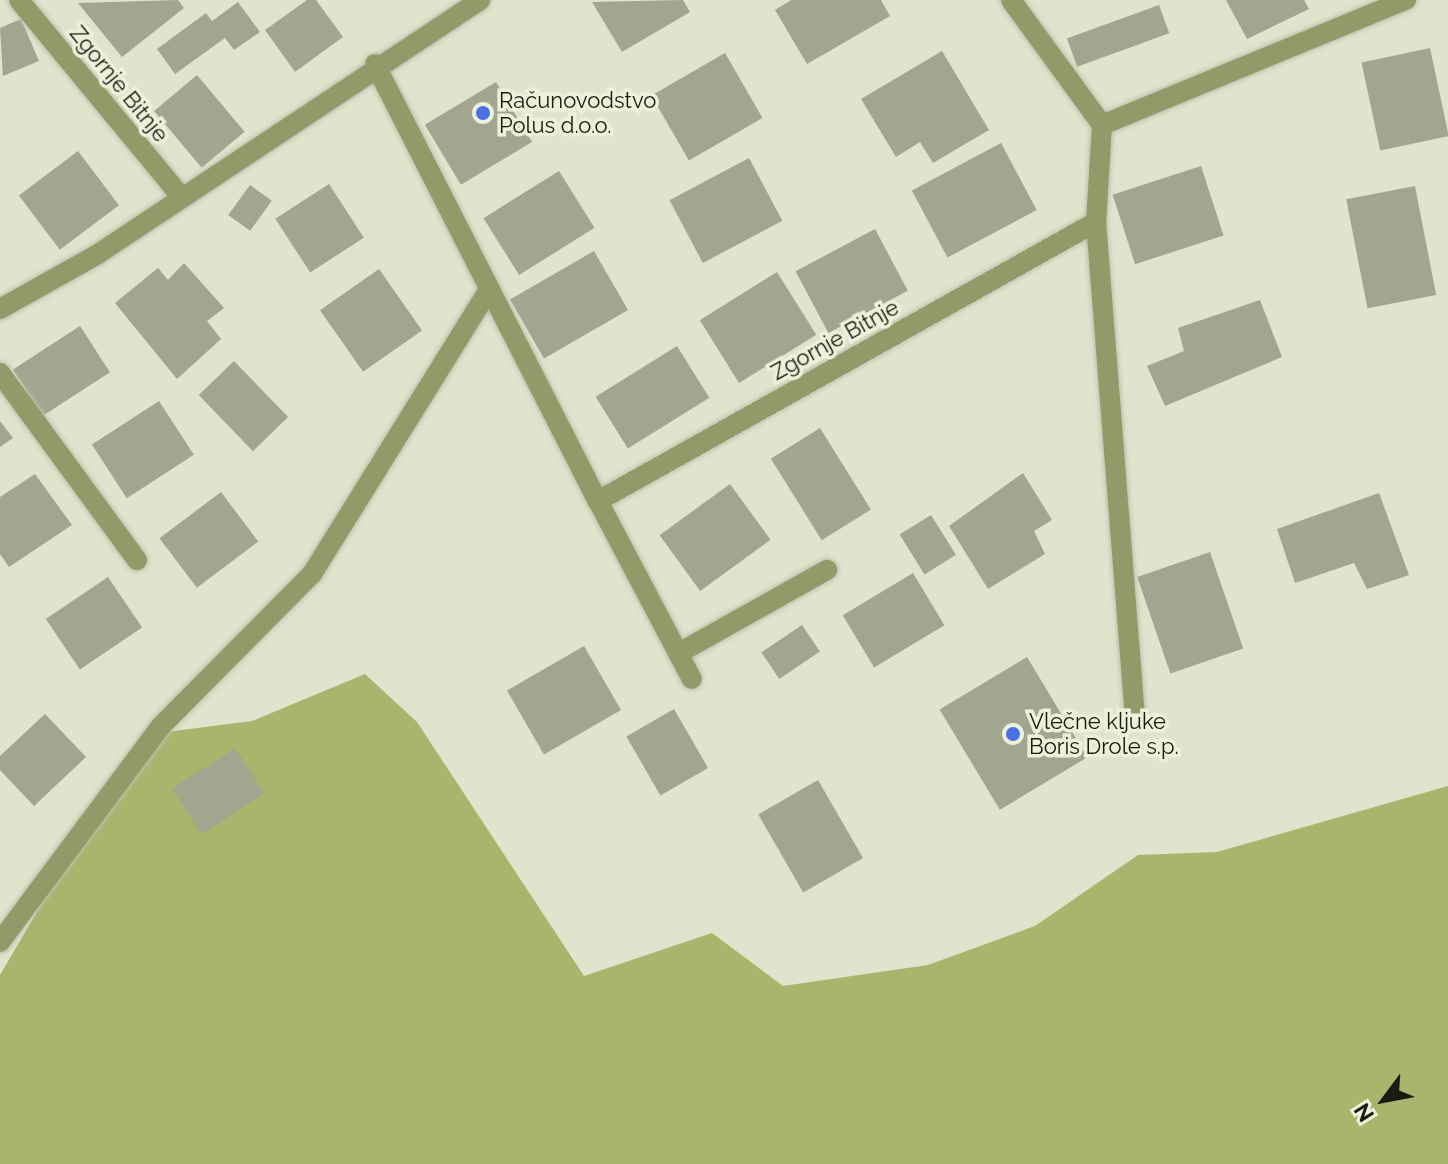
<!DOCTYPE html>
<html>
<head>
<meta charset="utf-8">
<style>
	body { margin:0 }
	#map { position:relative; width:1448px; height:1164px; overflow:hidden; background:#dfe4cc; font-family:Raleway,sans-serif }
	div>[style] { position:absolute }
	.forest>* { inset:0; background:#a9b46d }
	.building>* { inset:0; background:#a2a68f; transform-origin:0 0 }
	.roads { filter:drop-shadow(0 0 2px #bbc0ab) drop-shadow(0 0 2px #bbc0ab) }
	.minor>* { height:20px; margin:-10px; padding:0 10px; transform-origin:10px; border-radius:10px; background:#919a68 }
	.dots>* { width:22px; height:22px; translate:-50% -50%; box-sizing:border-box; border:4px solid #ecf1d9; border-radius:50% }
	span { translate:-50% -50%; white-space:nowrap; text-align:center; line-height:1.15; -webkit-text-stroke:7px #ecf1d9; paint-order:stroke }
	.street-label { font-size:22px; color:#191b12 }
	.poi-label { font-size:22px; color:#191b12 }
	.left { translate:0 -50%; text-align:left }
	.north { position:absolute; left:1344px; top:1060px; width:80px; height:80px; -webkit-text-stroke:6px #ecf1d9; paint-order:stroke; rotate:238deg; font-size:22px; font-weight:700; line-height:32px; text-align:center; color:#191b12 }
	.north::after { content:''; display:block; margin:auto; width:28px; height:36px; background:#191b12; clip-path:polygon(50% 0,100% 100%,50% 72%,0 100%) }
</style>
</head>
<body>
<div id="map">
	<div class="forest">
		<i style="clip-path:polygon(365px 674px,417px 722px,584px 976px,712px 933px,783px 986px,928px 965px,1035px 926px,1138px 855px,1217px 852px,1448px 786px,1448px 1164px,0 1164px,0 975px,48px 893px,166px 732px,252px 721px)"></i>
	</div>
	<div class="building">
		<i style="clip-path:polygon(178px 0,184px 8px,122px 57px,78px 3px)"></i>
		<i style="clip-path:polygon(307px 0,316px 0,343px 37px,295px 72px,265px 30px)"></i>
		<i style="clip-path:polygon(683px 0,690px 12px,622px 52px,592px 2px)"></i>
		<i style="clip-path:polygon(791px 0,881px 0,890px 16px,807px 64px,775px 10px)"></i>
		<i style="clip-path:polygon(1226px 0,1304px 0,1309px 9px,1247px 39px)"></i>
		<i style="clip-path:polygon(238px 2px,260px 32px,234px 50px,225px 38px,175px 74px,157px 49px,206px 13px,212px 21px)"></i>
		<i style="left:1159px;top:5px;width:30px;height:98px;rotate:70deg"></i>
		<i style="clip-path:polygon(21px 19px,39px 61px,3px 76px,0 28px)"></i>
		<i style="left:1430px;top:48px;width:90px;height:70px;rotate:78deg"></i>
		<i style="clip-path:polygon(942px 51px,989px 130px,933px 163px,920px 142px,896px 157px,861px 99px)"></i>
		<i style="left:725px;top:53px;width:75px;height:85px;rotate:60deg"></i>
		<i style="left:197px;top:75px;width:74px;height:56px;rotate:50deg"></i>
		<i style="left:496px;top:82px;width:70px;height:83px;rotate:59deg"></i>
		<i style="left:1001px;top:143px;width:76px;height:101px;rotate:62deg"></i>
		<i style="left:78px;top:151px;width:68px;height:74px;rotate:53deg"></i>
		<i style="left:749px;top:158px;width:71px;height:90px;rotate:62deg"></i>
		<i style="left:1201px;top:166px;width:73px;height:93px;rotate:72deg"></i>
		<i style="left:559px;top:171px;width:67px;height:89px;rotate:58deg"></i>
		<i style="left:329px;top:184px;width:64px;height:64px;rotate:57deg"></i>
		<i style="left:250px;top:185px;width:27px;height:37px;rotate:36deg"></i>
		<i style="left:1415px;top:186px;width:111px;height:70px;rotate:79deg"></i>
		<i style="left:875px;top:229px;width:70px;height:90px;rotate:62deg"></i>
		<i style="left:594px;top:251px;width:68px;height:97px;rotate:60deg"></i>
		<i style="clip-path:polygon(184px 263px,224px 308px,207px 321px,221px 339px,177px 379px,115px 303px,158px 268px,168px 280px)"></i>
		<i style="left:379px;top:269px;width:75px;height:72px;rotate:55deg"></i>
		<i style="left:777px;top:272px;width:74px;height:91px;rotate:58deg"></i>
		<i style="clip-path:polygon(1260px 300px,1282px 357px,1165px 406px,1147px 366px,1184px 351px,1178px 328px)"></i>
		<i style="left:80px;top:326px;width:55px;height:80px;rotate:57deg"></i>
		<i style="left:677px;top:346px;width:61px;height:96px;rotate:58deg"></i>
		<i style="left:234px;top:361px;width:78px;height:49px;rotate:46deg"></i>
		<i style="left:159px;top:401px;width:64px;height:80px;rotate:57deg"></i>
		<i style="clip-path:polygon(0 421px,13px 438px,0 447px)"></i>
		<i style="left:820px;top:428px;width:96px;height:58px;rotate:58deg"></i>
		<i style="clip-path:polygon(1023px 473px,1052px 520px,1034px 531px,1045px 554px,988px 589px,949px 526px)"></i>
		<i style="clip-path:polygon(35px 474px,72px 525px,9px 567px,0 554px,0 497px)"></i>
		<i style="left:730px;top:484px;width:69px;height:87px;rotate:54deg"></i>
		<i style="left:221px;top:492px;width:62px;height:77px;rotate:53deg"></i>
		<i style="clip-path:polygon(1379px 493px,1409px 575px,1367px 589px,1354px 563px,1295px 583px,1277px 529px)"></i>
		<i style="left:931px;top:515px;width:47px;height:37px;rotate:58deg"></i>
		<i style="left:1210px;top:552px;width:102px;height:77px;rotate:71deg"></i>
		<i style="left:913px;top:573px;width:61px;height:82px;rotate:59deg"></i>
		<i style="left:108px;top:577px;width:61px;height:75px;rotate:56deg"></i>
		<i style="left:802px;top:625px;width:32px;height:49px;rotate:56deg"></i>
		<i style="left:584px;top:646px;width:74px;height:89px;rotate:60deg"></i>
		<i style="left:1027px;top:657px;width:117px;height:102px;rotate:59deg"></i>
		<i style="left:674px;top:709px;width:68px;height:55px;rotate:60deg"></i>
		<i style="clip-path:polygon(45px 714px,86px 757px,34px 806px,0 770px,0 756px)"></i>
		<i style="left:235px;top:748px;width:54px;height:75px;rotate:57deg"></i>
		<i style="left:818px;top:780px;width:90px;height:69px;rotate:60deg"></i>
	</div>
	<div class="roads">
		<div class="minor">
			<i style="left:19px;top:0;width:256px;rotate:50.5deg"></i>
			<i style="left:1011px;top:0;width:155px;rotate:53.9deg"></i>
			<i style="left:1102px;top:125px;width:329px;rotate:-22.4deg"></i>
			<i style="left:375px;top:64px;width:491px;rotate:63deg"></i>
			<i style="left:598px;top:501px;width:571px;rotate:-29.26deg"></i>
			<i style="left:1102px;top:125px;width:97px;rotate:93.5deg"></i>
			<i style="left:1096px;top:222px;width:499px;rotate:85.5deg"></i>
			<i style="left:0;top:309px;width:112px;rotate:-29.3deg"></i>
			<i style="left:98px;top:254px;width:459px;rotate:-33.6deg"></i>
			<i style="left:0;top:373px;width:232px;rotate:53.8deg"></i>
			<i style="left:598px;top:501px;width:201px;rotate:62.2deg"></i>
			<i style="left:679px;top:653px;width:170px;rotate:-29.3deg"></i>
			<i style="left:0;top:942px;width:269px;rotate:-53.3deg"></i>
			<i style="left:161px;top:726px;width:214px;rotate:-45.2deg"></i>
			<i style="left:312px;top:574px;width:335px;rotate:-58.1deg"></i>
		</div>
	</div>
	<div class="dots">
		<i style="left:483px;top:113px;background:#4971e4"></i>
		<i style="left:1013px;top:734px;background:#4971e4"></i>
	</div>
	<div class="street-label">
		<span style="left:119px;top:84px;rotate:51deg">Zgornje Bitnje</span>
		<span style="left:835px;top:340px;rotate:-29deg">Zgornje Bitnje</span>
	</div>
	<div class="poi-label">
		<span class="left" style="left:499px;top:113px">Računovodstvo<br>Polus d.o.o.</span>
		<span class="left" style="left:1029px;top:734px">Vlečne kljuke<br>Boris Drole s.p.</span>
	</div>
	<div class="north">N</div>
</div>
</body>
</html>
